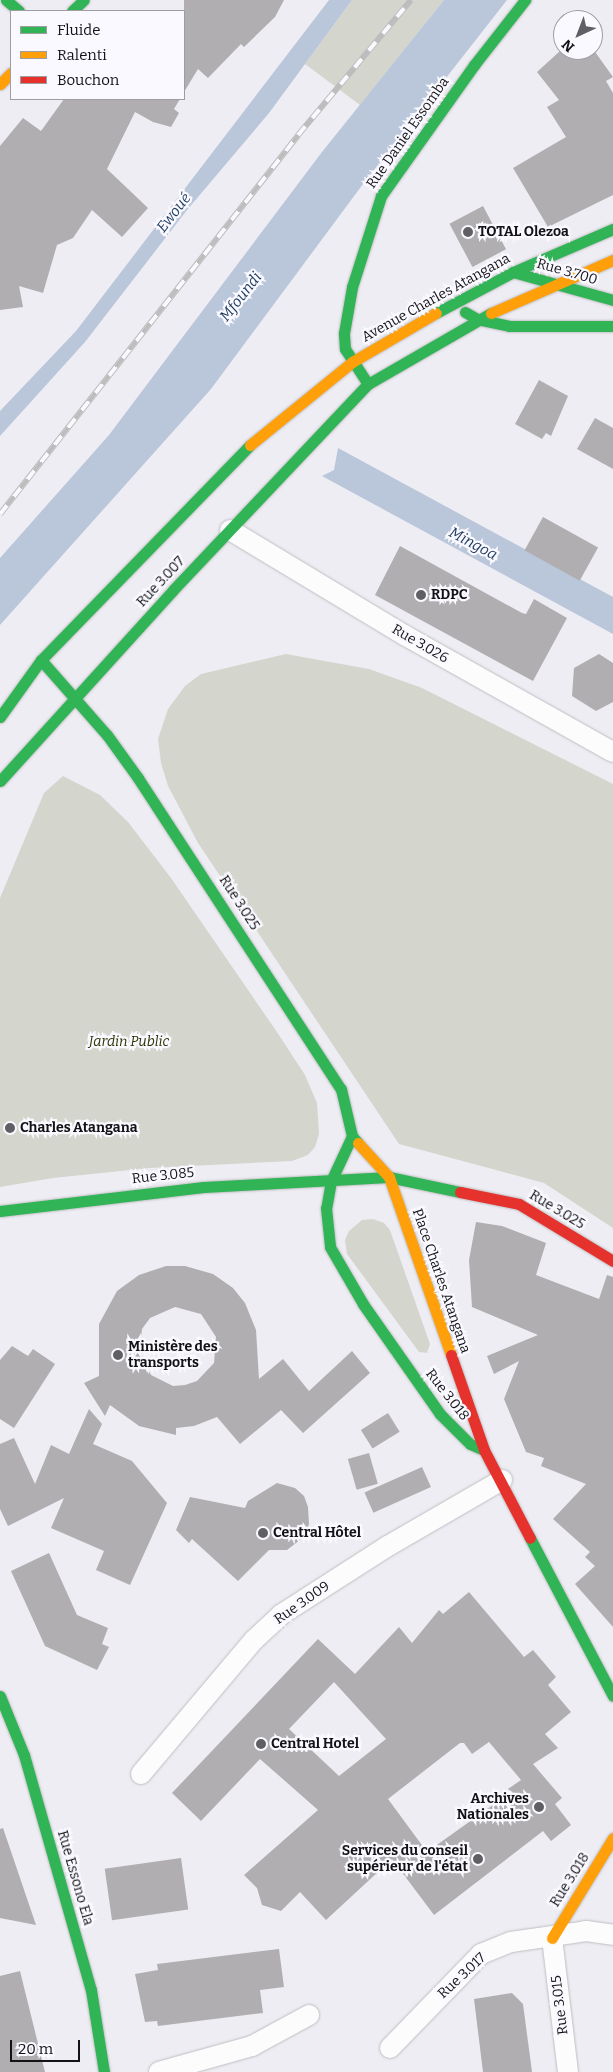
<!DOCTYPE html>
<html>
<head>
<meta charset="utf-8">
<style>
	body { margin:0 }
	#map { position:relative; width:613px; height:2072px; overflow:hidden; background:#eeedf3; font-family:Bitter,serif }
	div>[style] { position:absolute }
	.green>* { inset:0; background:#d4d6ce }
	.water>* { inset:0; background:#bac6d9 }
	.building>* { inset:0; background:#b0aeb0; transform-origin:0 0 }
	.roads { filter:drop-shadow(0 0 1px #bebec2) drop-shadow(0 0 1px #bebec2) }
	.street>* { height:20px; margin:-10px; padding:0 10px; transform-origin:10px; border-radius:10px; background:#fcfcfd }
	.fast>* { height:11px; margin:-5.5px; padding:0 5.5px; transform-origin:5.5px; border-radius:5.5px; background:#30b455 }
	.slow>* { height:11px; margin:-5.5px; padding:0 5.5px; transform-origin:5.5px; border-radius:5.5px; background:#ff9f0a }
	.jam>* { height:11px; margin:-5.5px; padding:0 5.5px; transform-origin:5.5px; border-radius:5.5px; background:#e5322d }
	.rail>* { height:5.5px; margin-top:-2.75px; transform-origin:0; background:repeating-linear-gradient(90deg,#f9f9ff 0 11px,#bebdbe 0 22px); box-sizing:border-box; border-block:1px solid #bebdbe }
	.dots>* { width:14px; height:14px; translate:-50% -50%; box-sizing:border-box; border:2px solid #f9f9ff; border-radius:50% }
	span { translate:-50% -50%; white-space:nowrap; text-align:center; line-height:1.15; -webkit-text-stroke:4.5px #f9f9ff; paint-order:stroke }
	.street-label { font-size:14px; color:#131316 }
	.poi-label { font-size:14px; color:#131316; font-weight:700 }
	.left { translate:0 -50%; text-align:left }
	.right { translate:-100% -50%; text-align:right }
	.park-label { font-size:14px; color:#2d3402; font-style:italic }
	.water-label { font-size:15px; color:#1d395c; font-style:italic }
	.legend { position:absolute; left:10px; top:10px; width:175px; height:90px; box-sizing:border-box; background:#f9f9ff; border:1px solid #9d9da2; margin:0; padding:6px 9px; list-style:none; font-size:15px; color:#131316 }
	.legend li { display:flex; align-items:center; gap:10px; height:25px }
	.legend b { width:25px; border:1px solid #9d9da2 }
	.north { position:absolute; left:553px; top:10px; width:50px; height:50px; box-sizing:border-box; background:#f9f9ff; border:1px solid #9d9da2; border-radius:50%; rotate:223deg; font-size:14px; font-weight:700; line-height:20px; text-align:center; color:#131316 }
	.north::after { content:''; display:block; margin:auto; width:18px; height:22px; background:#605f63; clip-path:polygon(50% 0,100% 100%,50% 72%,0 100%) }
	.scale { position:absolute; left:10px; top:2040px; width:70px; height:22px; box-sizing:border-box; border:2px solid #131316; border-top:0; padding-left:6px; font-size:15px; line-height:18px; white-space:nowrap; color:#131316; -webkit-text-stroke:4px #f9f9ff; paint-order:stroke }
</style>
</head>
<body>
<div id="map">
	<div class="green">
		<i style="clip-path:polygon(352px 0,444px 0,360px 105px,305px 64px)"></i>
		<i style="clip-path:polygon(286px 654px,369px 669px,422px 688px,613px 784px,613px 1228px,544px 1183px,399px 1144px,198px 843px,168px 786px,161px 763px,158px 739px,168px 709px,185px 686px,201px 674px)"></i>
		<i style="clip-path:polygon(63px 776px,100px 795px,128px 822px,171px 878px,279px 1035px,305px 1075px,317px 1103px,319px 1134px,315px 1147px,308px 1155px,292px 1161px,150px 1168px,53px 1178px,0 1187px,0 898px,44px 793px)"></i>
		<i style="clip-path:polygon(373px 1219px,384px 1223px,390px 1230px,430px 1344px,427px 1353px,419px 1352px,347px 1254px,345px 1240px,349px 1231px,362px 1220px)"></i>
	</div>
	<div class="water">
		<i style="clip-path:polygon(329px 0,352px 0,269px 113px,187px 210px,85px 342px,0 436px,0 411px,76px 331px)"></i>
		<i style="clip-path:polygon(444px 0,507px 0,363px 184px,211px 389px,0 625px,0 558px,109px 435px,322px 152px)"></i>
		<i style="clip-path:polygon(338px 448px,613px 597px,613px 634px,322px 476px,334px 470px)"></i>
	</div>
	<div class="building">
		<i style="clip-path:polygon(184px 0,284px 0,275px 17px,244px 47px,241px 44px,208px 78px,198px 69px,184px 92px)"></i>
		<i style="clip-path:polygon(563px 34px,563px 50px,593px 49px,613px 77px,606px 81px,613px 93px,613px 195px,548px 227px,513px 168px,566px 137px,547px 107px,559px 100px,537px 72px,560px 51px,554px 42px)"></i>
		<i style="clip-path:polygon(64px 99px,180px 99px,174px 109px,179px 113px,171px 127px,153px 122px,135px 112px,107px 169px,148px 208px,122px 237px,92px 210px,73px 238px,57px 245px,43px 293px,19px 286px,23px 307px,0 310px,0 146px,23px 118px,41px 131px)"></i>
		<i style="left:483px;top:206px;width:49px;height:38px;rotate:62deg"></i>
		<i style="clip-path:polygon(539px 380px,568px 396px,551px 436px,546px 433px,542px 439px,515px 424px)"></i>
		<i style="clip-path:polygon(595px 418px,613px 428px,613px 469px,577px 449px)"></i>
		<i style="left:543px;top:517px;width:63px;height:38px;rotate:29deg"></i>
		<i style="clip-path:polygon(400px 546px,522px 613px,526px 614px,534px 599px,567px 618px,533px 681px,375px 595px)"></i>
		<i style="clip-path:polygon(599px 654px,613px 663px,613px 702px,596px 711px,572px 696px,574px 668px)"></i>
		<i style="clip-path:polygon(476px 1222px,502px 1226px,546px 1243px,536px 1275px,599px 1299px,607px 1275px,613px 1277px,613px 1627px,575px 1584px,595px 1566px,585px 1557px,590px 1552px,553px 1519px,586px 1484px,541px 1466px,544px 1458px,526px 1452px,504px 1399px,519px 1361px,494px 1374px,487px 1356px,538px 1335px,472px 1307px,469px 1260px)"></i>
		<i style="clip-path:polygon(evenodd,166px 1266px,185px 1266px,213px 1274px,233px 1288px,245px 1303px,256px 1330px,259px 1379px,283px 1359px,309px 1391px,352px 1351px,370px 1373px,303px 1433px,281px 1410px,240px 1444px,217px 1417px,194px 1426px,176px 1428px,176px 1435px,139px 1426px,110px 1405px,105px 1416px,84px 1383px,99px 1376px,99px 1324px,117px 1291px,139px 1275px,166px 1266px,175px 1307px,201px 1314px,216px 1337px,214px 1363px,197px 1381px,185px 1385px,173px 1386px,151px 1375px,139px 1353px,142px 1329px,150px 1318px,175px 1307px)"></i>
		<i style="clip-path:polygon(12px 1346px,28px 1356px,33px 1349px,55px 1364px,14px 1428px,0 1419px,0 1360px)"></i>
		<i style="clip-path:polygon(89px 1409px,102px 1424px,93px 1444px,132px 1461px,167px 1503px,130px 1585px,96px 1570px,104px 1551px,51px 1528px,64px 1498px,8px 1526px,0 1509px,0 1444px,14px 1438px,35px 1484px,51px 1445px,69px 1454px)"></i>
		<i style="left:388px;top:1413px;width:22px;height:32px;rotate:58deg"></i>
		<i style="left:369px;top:1453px;width:32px;height:22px;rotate:74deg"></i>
		<i style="left:422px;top:1467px;width:22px;height:63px;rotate:66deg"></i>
		<i style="clip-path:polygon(277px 1483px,295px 1488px,304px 1496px,308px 1507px,309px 1524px,305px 1536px,287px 1550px,269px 1550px,238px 1581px,192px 1539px,189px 1543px,176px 1530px,190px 1497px,245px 1508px,248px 1501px)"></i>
		<i style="clip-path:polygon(49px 1553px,77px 1615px,108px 1628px,102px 1644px,109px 1647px,97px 1670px,45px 1646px,11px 1571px)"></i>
		<i style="clip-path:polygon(evenodd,469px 1592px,524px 1657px,533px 1650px,556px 1677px,548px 1685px,571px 1712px,545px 1734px,558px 1748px,533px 1764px,562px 1798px,555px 1804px,571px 1825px,551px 1841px,543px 1831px,434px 1915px,392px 1859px,326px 1920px,300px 1892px,281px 1911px,262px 1905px,257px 1888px,244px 1875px,318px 1810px,260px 1759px,201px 1821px,172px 1793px,318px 1639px,355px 1674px,399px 1627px,412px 1643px,439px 1610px,443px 1614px,469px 1592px,334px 1682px,386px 1739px,339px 1776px,289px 1729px,334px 1682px,469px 1592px,489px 1742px,521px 1780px,508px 1789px,511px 1792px,427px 1852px,388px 1799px,460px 1743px,464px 1743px,472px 1754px,489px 1742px)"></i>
		<i style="clip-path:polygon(3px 1828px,36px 1925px,0 1918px,0 1829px)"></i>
		<i style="left:181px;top:1858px;width:52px;height:77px;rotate:82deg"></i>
		<i style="clip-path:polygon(279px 1949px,284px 1987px,260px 1990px,263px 2013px,158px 2026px,157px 2021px,145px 2022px,135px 1974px,158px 1970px,157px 1964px)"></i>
		<i style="clip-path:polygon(20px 1971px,45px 2072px,0 2072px,0 1976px)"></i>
		<i style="clip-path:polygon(512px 1993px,523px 2004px,532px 2072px,483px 2072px,474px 1999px)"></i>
	</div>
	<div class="roads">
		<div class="street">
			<i style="left:230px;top:530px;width:205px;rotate:31.1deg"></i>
			<i style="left:406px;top:636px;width:237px;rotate:29.3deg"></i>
			<i style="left:141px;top:1774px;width:175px;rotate:-49.9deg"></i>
			<i style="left:254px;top:1640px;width:38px;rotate:-43deg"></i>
			<i style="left:282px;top:1614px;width:126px;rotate:-32.7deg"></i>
			<i style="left:388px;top:1546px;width:132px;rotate:-30.1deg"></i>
			<i style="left:552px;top:1938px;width:135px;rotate:83.2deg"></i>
			<i style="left:390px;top:2048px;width:131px;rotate:-45.9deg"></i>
			<i style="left:481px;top:1954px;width:32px;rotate:-22deg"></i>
			<i style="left:511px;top:1942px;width:76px;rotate:-8.3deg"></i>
			<i style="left:586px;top:1931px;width:27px;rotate:8deg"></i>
			<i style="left:159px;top:2072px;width:97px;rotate:-15.6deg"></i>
			<i style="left:252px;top:2046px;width:65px;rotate:-28.5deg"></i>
		</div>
		<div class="fast">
			<i style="left:6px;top:0;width:17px;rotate:40deg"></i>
			<i style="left:72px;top:11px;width:16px;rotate:-43deg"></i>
			<i style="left:513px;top:272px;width:104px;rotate:15.6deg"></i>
			<i style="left:465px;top:312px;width:14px;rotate:30deg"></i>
			<i style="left:477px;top:319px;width:33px;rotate:12deg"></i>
			<i style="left:509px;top:326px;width:104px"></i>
			<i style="left:436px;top:313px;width:87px;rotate:-28deg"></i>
			<i style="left:513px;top:272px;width:109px;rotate:-23.3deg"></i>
			<i style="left:366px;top:381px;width:38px;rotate:-123deg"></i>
			<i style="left:345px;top:349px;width:16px;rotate:-94deg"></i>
			<i style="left:344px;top:333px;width:47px;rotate:-80.1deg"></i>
			<i style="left:352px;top:287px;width:96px;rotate:-72.3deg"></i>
			<i style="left:381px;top:196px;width:161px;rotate:-54.6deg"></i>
			<i style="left:474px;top:65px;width:83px;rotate:-51.9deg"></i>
			<i style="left:41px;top:660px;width:100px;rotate:48.7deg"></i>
			<i style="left:107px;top:735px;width:53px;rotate:54.2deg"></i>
			<i style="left:138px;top:778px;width:371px;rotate:56.9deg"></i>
			<i style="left:341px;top:1089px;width:48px;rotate:76.8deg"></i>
			<i style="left:352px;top:1136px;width:9px;rotate:49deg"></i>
			<i style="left:0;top:717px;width:70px;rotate:-54.3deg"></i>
			<i style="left:41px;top:660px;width:300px;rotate:-45.8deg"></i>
			<i style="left:0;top:781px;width:258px;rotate:-47.8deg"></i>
			<i style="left:173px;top:590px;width:284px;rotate:-46.6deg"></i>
			<i style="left:368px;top:384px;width:142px;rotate:-30deg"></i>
			<i style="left:352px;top:1136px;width:50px;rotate:115deg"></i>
			<i style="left:331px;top:1181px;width:27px;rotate:100deg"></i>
			<i style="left:326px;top:1208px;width:39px;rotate:84deg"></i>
			<i style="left:330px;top:1247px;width:66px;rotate:59.9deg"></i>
			<i style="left:363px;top:1304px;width:134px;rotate:55deg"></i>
			<i style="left:440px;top:1414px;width:42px;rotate:45deg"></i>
			<i style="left:470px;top:1444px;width:15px;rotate:23deg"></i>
			<i style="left:0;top:1211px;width:205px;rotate:-6.7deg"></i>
			<i style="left:204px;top:1187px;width:185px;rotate:-3.1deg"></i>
			<i style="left:389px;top:1177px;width:73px;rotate:11.9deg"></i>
			<i style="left:530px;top:1538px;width:178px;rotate:62.3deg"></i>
			<i style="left:0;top:1696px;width:64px;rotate:67.9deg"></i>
			<i style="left:24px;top:1755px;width:244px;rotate:74.1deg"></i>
			<i style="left:91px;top:1990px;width:83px;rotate:81deg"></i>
		</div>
		<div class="slow">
			<i style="left:0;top:84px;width:16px;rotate:-45deg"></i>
			<i style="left:491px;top:313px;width:133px;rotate:-23.5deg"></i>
			<i style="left:250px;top:445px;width:132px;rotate:-39.1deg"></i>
			<i style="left:352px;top:362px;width:97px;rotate:-30.3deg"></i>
			<i style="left:358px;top:1143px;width:46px;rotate:47.6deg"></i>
			<i style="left:389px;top:1177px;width:188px;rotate:70.8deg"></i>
			<i style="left:552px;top:1938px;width:117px;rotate:-58.6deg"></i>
		</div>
		<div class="jam">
			<i style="left:460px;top:1192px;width:60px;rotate:11.5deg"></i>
			<i style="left:519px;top:1204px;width:110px;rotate:31.2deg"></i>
			<i style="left:451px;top:1355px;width:101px;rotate:70.8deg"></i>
			<i style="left:484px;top:1450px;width:99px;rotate:62.4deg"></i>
		</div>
	</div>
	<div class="rail">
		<i style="left:0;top:514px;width:482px;rotate:-51.8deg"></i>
		<i style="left:298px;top:135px;width:176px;rotate:-50.1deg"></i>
	</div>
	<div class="dots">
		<i style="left:468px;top:232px;background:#605f63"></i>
		<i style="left:421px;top:595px;background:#605f63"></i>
		<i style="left:10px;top:1128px;background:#605f63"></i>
		<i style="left:118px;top:1355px;background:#605f63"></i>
		<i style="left:263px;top:1533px;background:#605f63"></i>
		<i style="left:261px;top:1744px;background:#605f63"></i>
		<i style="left:539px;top:1807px;background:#605f63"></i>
		<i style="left:478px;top:1859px;background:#605f63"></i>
	</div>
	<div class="street-label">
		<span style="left:408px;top:133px;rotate:-55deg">Rue Daniel Essomba</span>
		<span style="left:567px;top:272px;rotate:16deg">Rue 3.700</span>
		<span style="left:436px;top:298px;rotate:-29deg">Avenue Charles Atangana</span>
		<span style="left:161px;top:582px;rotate:-47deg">Rue 3.007</span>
		<span style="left:420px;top:644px;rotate:30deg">Rue 3.026</span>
		<span style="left:239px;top:903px;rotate:57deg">Rue 3.025</span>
		<span style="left:163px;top:1176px;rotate:-6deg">Rue 3.085</span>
		<span style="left:557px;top:1210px;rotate:31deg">Rue 3.025</span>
		<span style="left:441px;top:1281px;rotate:71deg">Place Charles Atangana</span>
		<span style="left:447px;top:1395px;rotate:52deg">Rue 3.018</span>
		<span style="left:302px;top:1603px;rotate:-35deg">Rue 3.009</span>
		<span style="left:75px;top:1878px;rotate:74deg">Rue Essono Ela</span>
		<span style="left:570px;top:1880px;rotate:-58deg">Rue 3.018</span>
		<span style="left:462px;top:1976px;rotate:-43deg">Rue 3.017</span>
		<span style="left:560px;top:2005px;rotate:-97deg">Rue 3.015</span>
	</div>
	<div class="poi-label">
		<span class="left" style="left:478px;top:232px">TOTAL Olezoa</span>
		<span class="left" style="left:431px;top:595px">RDPC</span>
		<span class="left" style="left:20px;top:1128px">Charles Atangana</span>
		<span class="left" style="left:128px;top:1355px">Ministère des<br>transports</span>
		<span class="left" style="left:273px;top:1533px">Central Hôtel</span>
		<span class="left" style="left:271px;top:1744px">Central Hotel</span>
		<span class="right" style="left:529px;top:1807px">Archives<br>Nationales</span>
		<span class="right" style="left:468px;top:1859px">Services du conseil<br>supérieur de l'état</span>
	</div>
	<div class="park-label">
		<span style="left:129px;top:1042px">Jardin Public</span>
	</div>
	<div class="water-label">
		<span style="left:174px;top:213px;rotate:-52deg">Ewoué</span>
		<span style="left:241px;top:297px;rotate:-52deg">Mfoundi</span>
		<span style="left:473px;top:544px;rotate:28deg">Mingoa</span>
	</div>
	<ul class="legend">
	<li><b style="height:6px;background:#30b455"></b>Fluide</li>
	<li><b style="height:6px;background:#ff9f0a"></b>Ralenti</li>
	<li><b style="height:6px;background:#e5322d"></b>Bouchon</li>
	</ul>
	<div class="north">N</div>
	<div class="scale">20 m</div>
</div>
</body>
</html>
